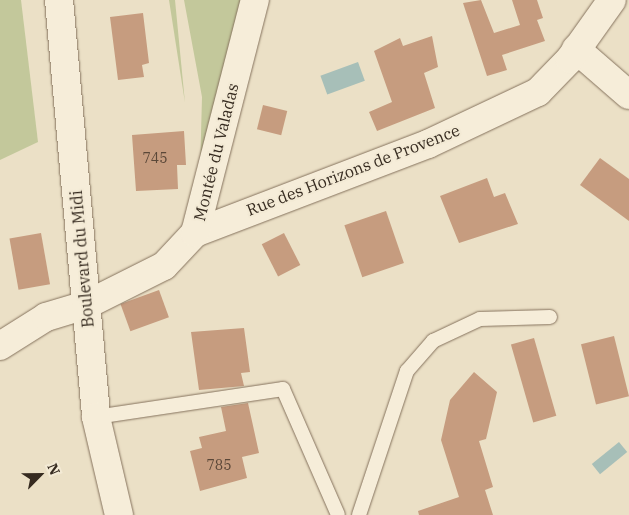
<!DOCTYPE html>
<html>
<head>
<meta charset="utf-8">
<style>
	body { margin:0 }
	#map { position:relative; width:629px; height:515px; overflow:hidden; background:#ebe0c6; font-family:"IBM Plex Serif",serif }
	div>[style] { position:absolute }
	.green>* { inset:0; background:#c3c89b }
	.water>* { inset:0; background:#a7bfb8; transform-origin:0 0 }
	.building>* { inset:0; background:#c69c7f; transform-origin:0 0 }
	.roads { filter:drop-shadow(0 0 1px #85725d) drop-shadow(0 0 1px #85725d) }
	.lane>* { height:14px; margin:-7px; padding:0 7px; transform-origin:7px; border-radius:7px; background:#f6edd9 }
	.street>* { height:28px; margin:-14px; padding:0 14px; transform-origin:14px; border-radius:14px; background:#f6edd9 }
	span { translate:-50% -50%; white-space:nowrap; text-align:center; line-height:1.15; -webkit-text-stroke:4px #f3ead5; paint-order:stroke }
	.number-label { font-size:14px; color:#5a4738 }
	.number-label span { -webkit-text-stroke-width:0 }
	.street-label { font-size:16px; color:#362b20 }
	.north { position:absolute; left:15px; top:450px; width:50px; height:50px; -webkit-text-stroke:4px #f3ead5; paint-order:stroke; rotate:67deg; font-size:14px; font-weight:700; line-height:20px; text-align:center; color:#362b20 }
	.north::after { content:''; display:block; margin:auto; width:18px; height:22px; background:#362b20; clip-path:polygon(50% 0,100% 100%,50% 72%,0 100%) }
</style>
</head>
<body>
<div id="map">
	<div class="green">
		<i style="clip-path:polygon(0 0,21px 0,38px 142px,0 160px)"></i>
		<i style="clip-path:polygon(169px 0,175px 0,185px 103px)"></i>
		<i style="clip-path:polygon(184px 0,242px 0,200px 171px,202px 97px)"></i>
	</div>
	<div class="water">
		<i style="left:358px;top:62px;width:20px;height:40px;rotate:70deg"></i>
		<i style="left:619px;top:442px;width:13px;height:35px;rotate:51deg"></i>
	</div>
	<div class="building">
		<i style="clip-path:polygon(481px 0,494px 33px,520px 25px,512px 0,537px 0,543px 18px,537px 20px,545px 41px,502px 55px,507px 70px,487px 76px,463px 3px)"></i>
		<i style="clip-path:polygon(143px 13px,149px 63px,142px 65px,144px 77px,118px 80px,110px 17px)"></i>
		<i style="clip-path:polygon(432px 36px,438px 67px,424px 73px,435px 108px,377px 131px,369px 112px,392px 102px,374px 51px,400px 38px,403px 46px)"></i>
		<i style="left:263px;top:105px;width:25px;height:25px;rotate:14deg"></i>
		<i style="clip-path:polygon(184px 131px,186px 165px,177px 165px,178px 189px,136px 191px,132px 135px)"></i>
		<i style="clip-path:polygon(600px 158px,629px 179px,629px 221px,580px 185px)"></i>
		<i style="clip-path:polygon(487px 178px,494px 197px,505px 193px,518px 224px,459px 243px,440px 196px)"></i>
		<i style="left:386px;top:211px;width:55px;height:44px;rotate:71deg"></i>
		<i style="left:41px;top:233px;width:52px;height:32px;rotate:80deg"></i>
		<i style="left:284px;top:233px;width:36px;height:25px;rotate:63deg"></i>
		<i style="left:159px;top:290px;width:29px;height:41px;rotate:70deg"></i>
		<i style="clip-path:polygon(244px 328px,250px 372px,241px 373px,244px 386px,199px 390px,191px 332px)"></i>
		<i style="left:614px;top:336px;width:62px;height:34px;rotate:76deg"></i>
		<i style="left:534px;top:338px;width:81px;height:24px;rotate:74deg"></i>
		<i style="clip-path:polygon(474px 372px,497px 392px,486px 439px,479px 441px,493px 487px,485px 490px,493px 515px,419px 515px,418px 511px,459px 497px,441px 440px,450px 400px)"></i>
		<i style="clip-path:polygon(248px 403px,259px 453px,242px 457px,247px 478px,200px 491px,190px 451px,202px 448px,199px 437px,226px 431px,221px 407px)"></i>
	</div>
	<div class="roads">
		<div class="lane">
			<i style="left:96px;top:417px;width:189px;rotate:-8.5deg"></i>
			<i style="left:283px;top:389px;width:137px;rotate:66.4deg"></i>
			<i style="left:359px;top:515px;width:152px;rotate:-71.6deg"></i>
			<i style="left:407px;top:371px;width:40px;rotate:-49deg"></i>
			<i style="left:433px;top:341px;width:52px;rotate:-25.1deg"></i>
			<i style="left:480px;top:319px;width:70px;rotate:-1.6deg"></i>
		</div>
		<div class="street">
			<i style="left:59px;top:0;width:419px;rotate:84.9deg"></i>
			<i style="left:96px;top:417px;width:101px;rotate:76.8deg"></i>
			<i style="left:576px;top:49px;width:70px;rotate:41deg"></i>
			<i style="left:195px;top:233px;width:249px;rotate:-20.9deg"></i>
			<i style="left:428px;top:144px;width:122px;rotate:-25.3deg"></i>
			<i style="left:538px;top:92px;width:46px;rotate:-45.9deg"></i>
			<i style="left:570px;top:59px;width:72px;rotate:-54.6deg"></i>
			<i style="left:0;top:346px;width:54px;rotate:-32.2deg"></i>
			<i style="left:46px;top:317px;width:42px;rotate:-16.7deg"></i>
			<i style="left:86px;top:305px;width:87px;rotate:-26.6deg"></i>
			<i style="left:164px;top:266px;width:45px;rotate:-46.8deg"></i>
			<i style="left:195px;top:233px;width:241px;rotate:-75.6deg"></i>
		</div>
	</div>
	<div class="number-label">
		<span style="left:155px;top:158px">745</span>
		<span style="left:219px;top:465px">785</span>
	</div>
	<div class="street-label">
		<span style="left:216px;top:152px;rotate:-76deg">Montée du Valadas</span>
		<span style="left:353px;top:170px;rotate:-21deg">Rue des Horizons de Provence</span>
		<span style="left:82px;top:259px;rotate:-95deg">Boulevard du Midi</span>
	</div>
	<div class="north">N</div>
</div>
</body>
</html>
